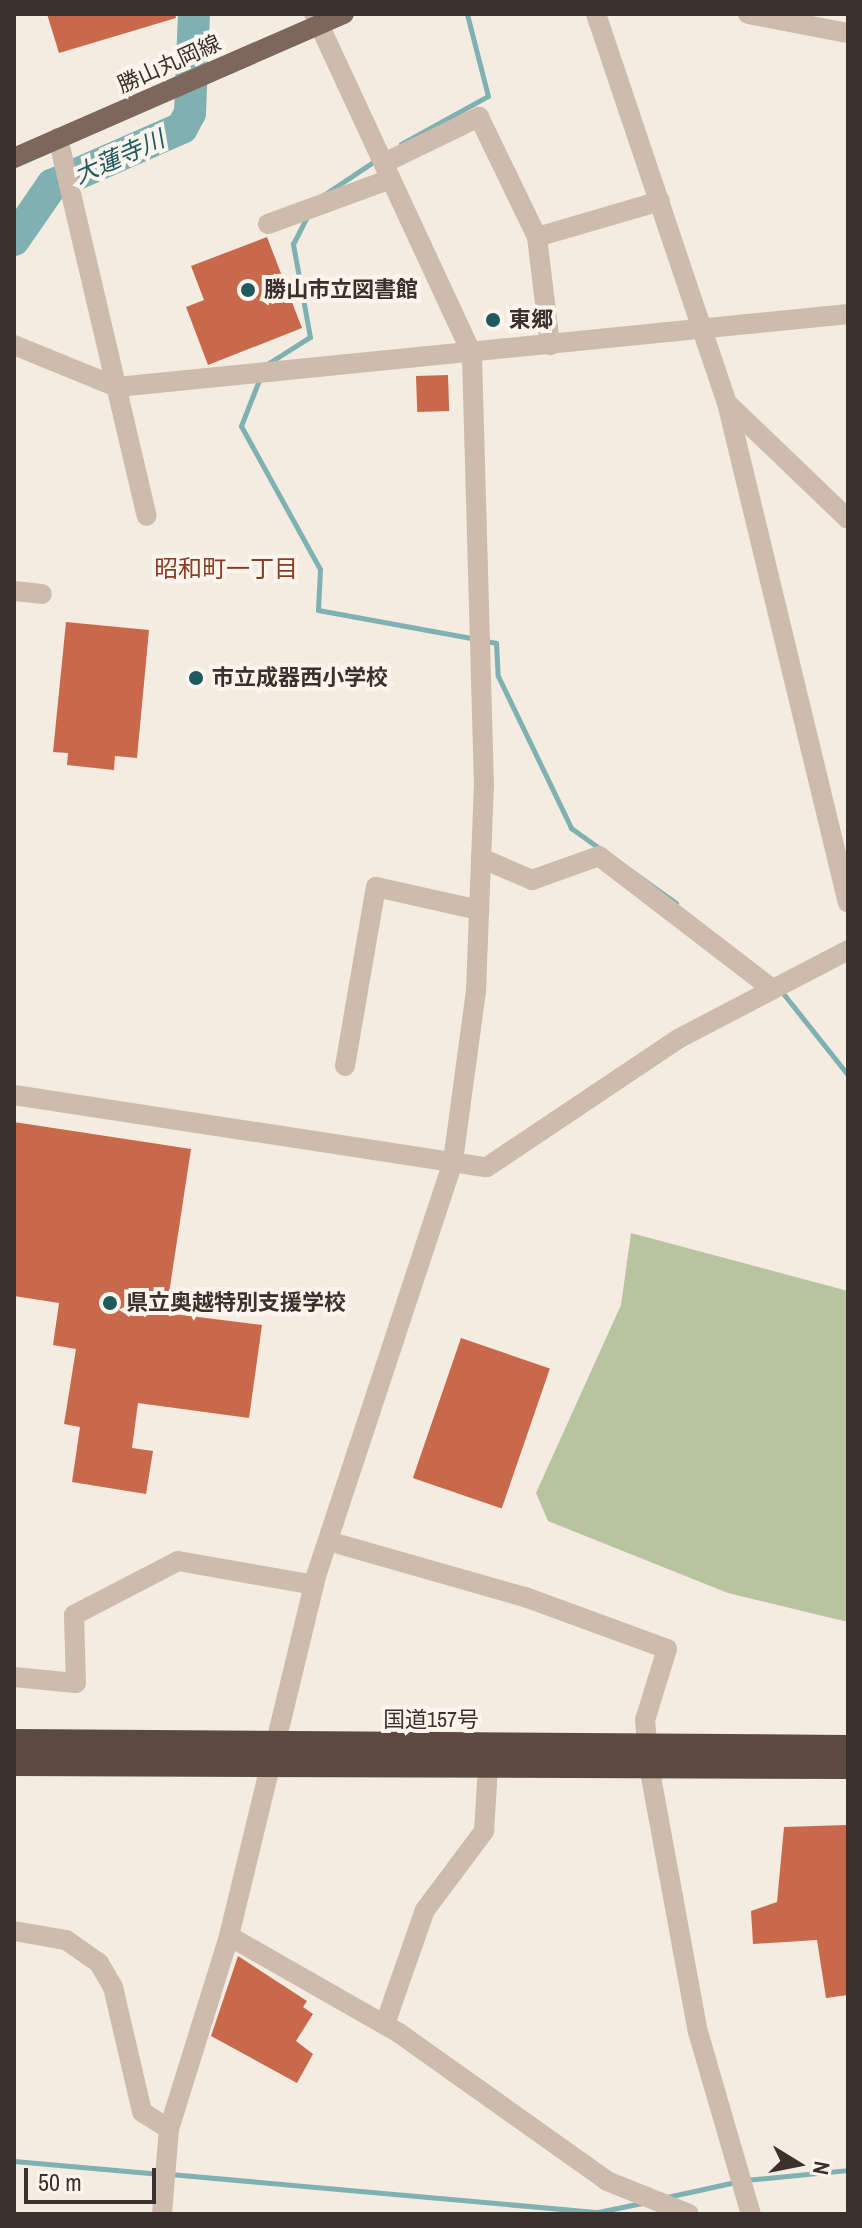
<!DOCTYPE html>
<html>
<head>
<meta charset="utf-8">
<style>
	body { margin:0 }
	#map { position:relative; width:862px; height:2228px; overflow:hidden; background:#f4ebe1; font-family:"Archivo Narrow","Noto Sans JP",sans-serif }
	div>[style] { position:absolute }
	.green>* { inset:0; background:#b8c4a0 }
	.stream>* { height:5px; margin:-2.5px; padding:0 2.5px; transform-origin:2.5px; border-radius:2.5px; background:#7fb0b2 }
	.river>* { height:32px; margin:-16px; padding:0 16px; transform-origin:16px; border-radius:16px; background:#7fb0b2 }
	.building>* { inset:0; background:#c8694b; transform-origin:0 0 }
	.minor>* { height:20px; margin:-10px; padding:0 10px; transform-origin:10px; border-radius:10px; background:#cdbbac }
	.major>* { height:20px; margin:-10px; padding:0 10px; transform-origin:10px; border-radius:10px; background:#7d675c }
	.highway>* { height:24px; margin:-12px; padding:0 12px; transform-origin:12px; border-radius:12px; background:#5c4a42 }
	.dots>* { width:22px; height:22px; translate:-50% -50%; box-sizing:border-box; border:4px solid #fbf5ee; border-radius:50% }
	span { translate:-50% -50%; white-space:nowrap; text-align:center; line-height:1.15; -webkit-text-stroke:8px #fbf5ee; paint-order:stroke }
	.street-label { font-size:22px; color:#3b302b }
	.poi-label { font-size:22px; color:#3b302b; font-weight:700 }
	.left { translate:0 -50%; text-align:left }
	.water-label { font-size:24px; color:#1f5a5e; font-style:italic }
	.neighbourhood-label { font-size:24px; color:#8c3b22 }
	.frame { position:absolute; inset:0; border:16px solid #3b302b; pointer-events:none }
	.north { position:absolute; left:758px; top:2124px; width:80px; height:80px; -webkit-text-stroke:6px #fbf5ee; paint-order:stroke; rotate:100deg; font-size:22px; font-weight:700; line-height:32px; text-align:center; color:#3b302b }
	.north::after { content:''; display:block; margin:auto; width:28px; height:36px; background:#3b302b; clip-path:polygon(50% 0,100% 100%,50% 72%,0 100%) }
	.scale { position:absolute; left:24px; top:2168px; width:132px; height:36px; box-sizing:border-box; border:4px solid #3b302b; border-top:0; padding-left:10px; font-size:24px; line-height:28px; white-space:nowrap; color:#3b302b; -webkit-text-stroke:6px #fbf5ee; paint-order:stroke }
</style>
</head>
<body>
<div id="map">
	<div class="green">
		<i style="clip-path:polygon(631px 1233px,848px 1291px,848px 1622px,728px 1593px,548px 1521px,536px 1493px,621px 1305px)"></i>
	</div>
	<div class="stream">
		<i style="left:401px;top:144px;width:99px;rotate:-28.9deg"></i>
		<i style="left:488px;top:96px;width:85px;rotate:-104.4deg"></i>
		<i style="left:316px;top:200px;width:72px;rotate:-33.7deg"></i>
		<i style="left:264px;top:366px;width:54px;rotate:-32.2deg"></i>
		<i style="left:310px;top:337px;width:95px;rotate:-100.4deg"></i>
		<i style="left:293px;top:244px;width:31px;rotate:-63deg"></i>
		<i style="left:259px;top:380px;width:49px;rotate:111.4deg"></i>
		<i style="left:241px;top:426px;width:163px;rotate:61.1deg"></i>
		<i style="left:320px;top:569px;width:41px;rotate:92.8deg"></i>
		<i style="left:318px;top:610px;width:161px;rotate:10.4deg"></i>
		<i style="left:486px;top:641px;width:10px;rotate:11deg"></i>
		<i style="left:496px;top:643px;width:33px;rotate:87deg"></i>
		<i style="left:498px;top:676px;width:169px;rotate:64.3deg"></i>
		<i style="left:571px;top:828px;width:129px;rotate:35.5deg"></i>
		<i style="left:782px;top:992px;width:106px;rotate:51.5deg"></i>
		<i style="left:14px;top:2161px;width:147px;rotate:5.1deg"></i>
		<i style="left:170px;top:2174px;width:430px;rotate:5.1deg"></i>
		<i style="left:598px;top:2212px;width:45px;rotate:-11.6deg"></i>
		<i style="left:745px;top:2180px;width:103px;rotate:-5.5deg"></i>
		<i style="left:667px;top:2197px;width:70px;rotate:-12.4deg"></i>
	</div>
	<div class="river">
		<i style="left:14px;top:240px;width:67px;rotate:-55.4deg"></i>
		<i style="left:52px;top:185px;width:142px;rotate:-23.7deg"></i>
		<i style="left:182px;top:128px;width:17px;rotate:-62deg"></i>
		<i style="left:190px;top:113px;width:99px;rotate:-87.7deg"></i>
	</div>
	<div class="building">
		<i style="clip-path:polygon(47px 14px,175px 14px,176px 18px,59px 53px)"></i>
		<i style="clip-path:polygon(267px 237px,302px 328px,208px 365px,186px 307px,204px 300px,191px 266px)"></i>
		<i style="left:448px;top:375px;width:36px;height:32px;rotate:88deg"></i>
		<i style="clip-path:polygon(66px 622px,149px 630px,137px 758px,115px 756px,114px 770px,67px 765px,68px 753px,53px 752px)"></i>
		<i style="clip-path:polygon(14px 1122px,191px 1149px,166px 1313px,262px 1325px,249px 1418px,138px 1403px,132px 1448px,153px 1451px,146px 1494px,72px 1482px,80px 1427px,64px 1424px,76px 1349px,53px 1345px,59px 1303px,14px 1296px)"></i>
		<i style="left:461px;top:1338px;width:94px;height:148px;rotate:19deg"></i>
		<i style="clip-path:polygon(846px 1825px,848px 1995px,826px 1998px,817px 1940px,753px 1944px,751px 1911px,777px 1902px,784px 1827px)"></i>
		<i style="clip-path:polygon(238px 1956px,307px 2001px,303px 2007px,313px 2014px,296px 2041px,313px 2054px,297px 2083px,211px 2036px)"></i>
	</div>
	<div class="minor">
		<i style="left:596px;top:14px;width:410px;rotate:71.4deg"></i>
		<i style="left:727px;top:403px;width:514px;rotate:76.4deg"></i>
		<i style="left:748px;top:14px;width:102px;rotate:10.8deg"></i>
		<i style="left:58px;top:138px;width:388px;rotate:76.8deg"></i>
		<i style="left:384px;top:163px;width:106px;rotate:-25.8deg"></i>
		<i style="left:479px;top:117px;width:133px;rotate:64.2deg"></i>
		<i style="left:537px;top:237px;width:109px;rotate:83.1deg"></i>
		<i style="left:268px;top:224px;width:131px;rotate:-20.1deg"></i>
		<i style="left:537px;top:237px;width:128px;rotate:-16.3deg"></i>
		<i style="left:14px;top:345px;width:111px;rotate:22.2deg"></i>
		<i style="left:117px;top:387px;width:735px;rotate:-5.7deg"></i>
		<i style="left:730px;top:406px;width:163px;rotate:43.8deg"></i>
		<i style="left:14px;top:591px;width:28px;rotate:6deg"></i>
		<i style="left:481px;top:858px;width:56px;rotate:23.3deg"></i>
		<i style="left:532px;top:880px;width:71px;rotate:-19.7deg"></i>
		<i style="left:599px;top:856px;width:217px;rotate:37.5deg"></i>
		<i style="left:345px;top:1066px;width:182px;rotate:-80.2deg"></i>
		<i style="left:376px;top:887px;width:106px;rotate:12.6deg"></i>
		<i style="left:14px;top:1095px;width:478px;rotate:8.7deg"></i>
		<i style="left:487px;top:1167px;width:230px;rotate:-33.8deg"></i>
		<i style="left:678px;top:1039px;width:192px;rotate:-27.6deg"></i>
		<i style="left:328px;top:1541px;width:205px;rotate:15.9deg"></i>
		<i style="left:525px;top:1597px;width:151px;rotate:20.1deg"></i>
		<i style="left:667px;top:1649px;width:74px;rotate:107.2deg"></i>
		<i style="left:645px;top:1720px;width:46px;rotate:85deg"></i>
		<i style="left:649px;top:1766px;width:270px;rotate:79.6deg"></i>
		<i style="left:698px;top:2032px;width:190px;rotate:73.8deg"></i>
		<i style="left:14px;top:1677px;width:62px;rotate:5.5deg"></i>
		<i style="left:76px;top:1683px;width:68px;rotate:-91.7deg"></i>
		<i style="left:74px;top:1615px;width:117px;rotate:-27.4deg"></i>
		<i style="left:178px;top:1561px;width:138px;rotate:10deg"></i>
		<i style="left:14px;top:1931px;width:53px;rotate:9.8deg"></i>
		<i style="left:66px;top:1940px;width:40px;rotate:34.9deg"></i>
		<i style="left:99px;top:1963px;width:28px;rotate:60deg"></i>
		<i style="left:113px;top:1987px;width:128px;rotate:76.9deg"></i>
		<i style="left:142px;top:2112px;width:32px;rotate:32deg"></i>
		<i style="left:229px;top:1936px;width:196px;rotate:29.7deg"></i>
		<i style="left:399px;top:2033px;width:255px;rotate:35.4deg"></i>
		<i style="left:607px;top:2181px;width:88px;rotate:21.9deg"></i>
		<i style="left:385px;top:2024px;width:121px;rotate:-70.7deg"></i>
		<i style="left:425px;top:1910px;width:99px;rotate:-53.2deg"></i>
		<i style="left:484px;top:1831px;width:80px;rotate:-86.4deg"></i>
		<i style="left:162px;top:2214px;width:85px;rotate:-85.3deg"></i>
		<i style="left:169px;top:2129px;width:202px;rotate:-72.7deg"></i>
		<i style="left:229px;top:1936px;width:370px;rotate:-76.4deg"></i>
		<i style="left:316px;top:1576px;width:437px;rotate:-71.7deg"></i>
		<i style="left:453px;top:1161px;width:172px;rotate:-82.3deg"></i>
		<i style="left:476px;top:991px;width:205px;rotate:-87.8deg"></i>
		<i style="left:484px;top:786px;width:432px;rotate:-91.6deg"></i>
		<i style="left:472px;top:354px;width:375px;rotate:-114.9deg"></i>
	</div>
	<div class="major">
		<i style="left:14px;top:158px;width:360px;rotate:-23.6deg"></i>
	</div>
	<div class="highway">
		<i style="left:14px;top:1741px;width:834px;rotate:0.41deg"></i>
		<i style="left:14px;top:1764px;width:834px;rotate:0.21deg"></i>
	</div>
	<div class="dots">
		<i style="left:248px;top:290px;background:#1f5a5e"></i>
		<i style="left:493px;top:320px;background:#1f5a5e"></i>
		<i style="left:196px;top:678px;background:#1f5a5e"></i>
		<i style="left:110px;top:1303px;background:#1f5a5e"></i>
	</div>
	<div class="street-label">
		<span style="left:169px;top:64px;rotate:-24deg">勝山丸岡線</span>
		<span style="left:431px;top:1720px">国道157号</span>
	</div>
	<div class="poi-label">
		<span class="left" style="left:264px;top:290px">勝山市立図書館</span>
		<span class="left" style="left:509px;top:320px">東郷</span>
		<span class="left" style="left:212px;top:678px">市立成器西小学校</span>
		<span class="left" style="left:126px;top:1303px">県立奥越特別支援学校</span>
	</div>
	<div class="water-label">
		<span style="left:119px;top:157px;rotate:-24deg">大蓮寺川</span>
	</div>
	<div class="neighbourhood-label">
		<span style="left:226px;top:569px">昭和町一丁目</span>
	</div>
	<div class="frame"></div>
	<div class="north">N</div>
	<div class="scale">50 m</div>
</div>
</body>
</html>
